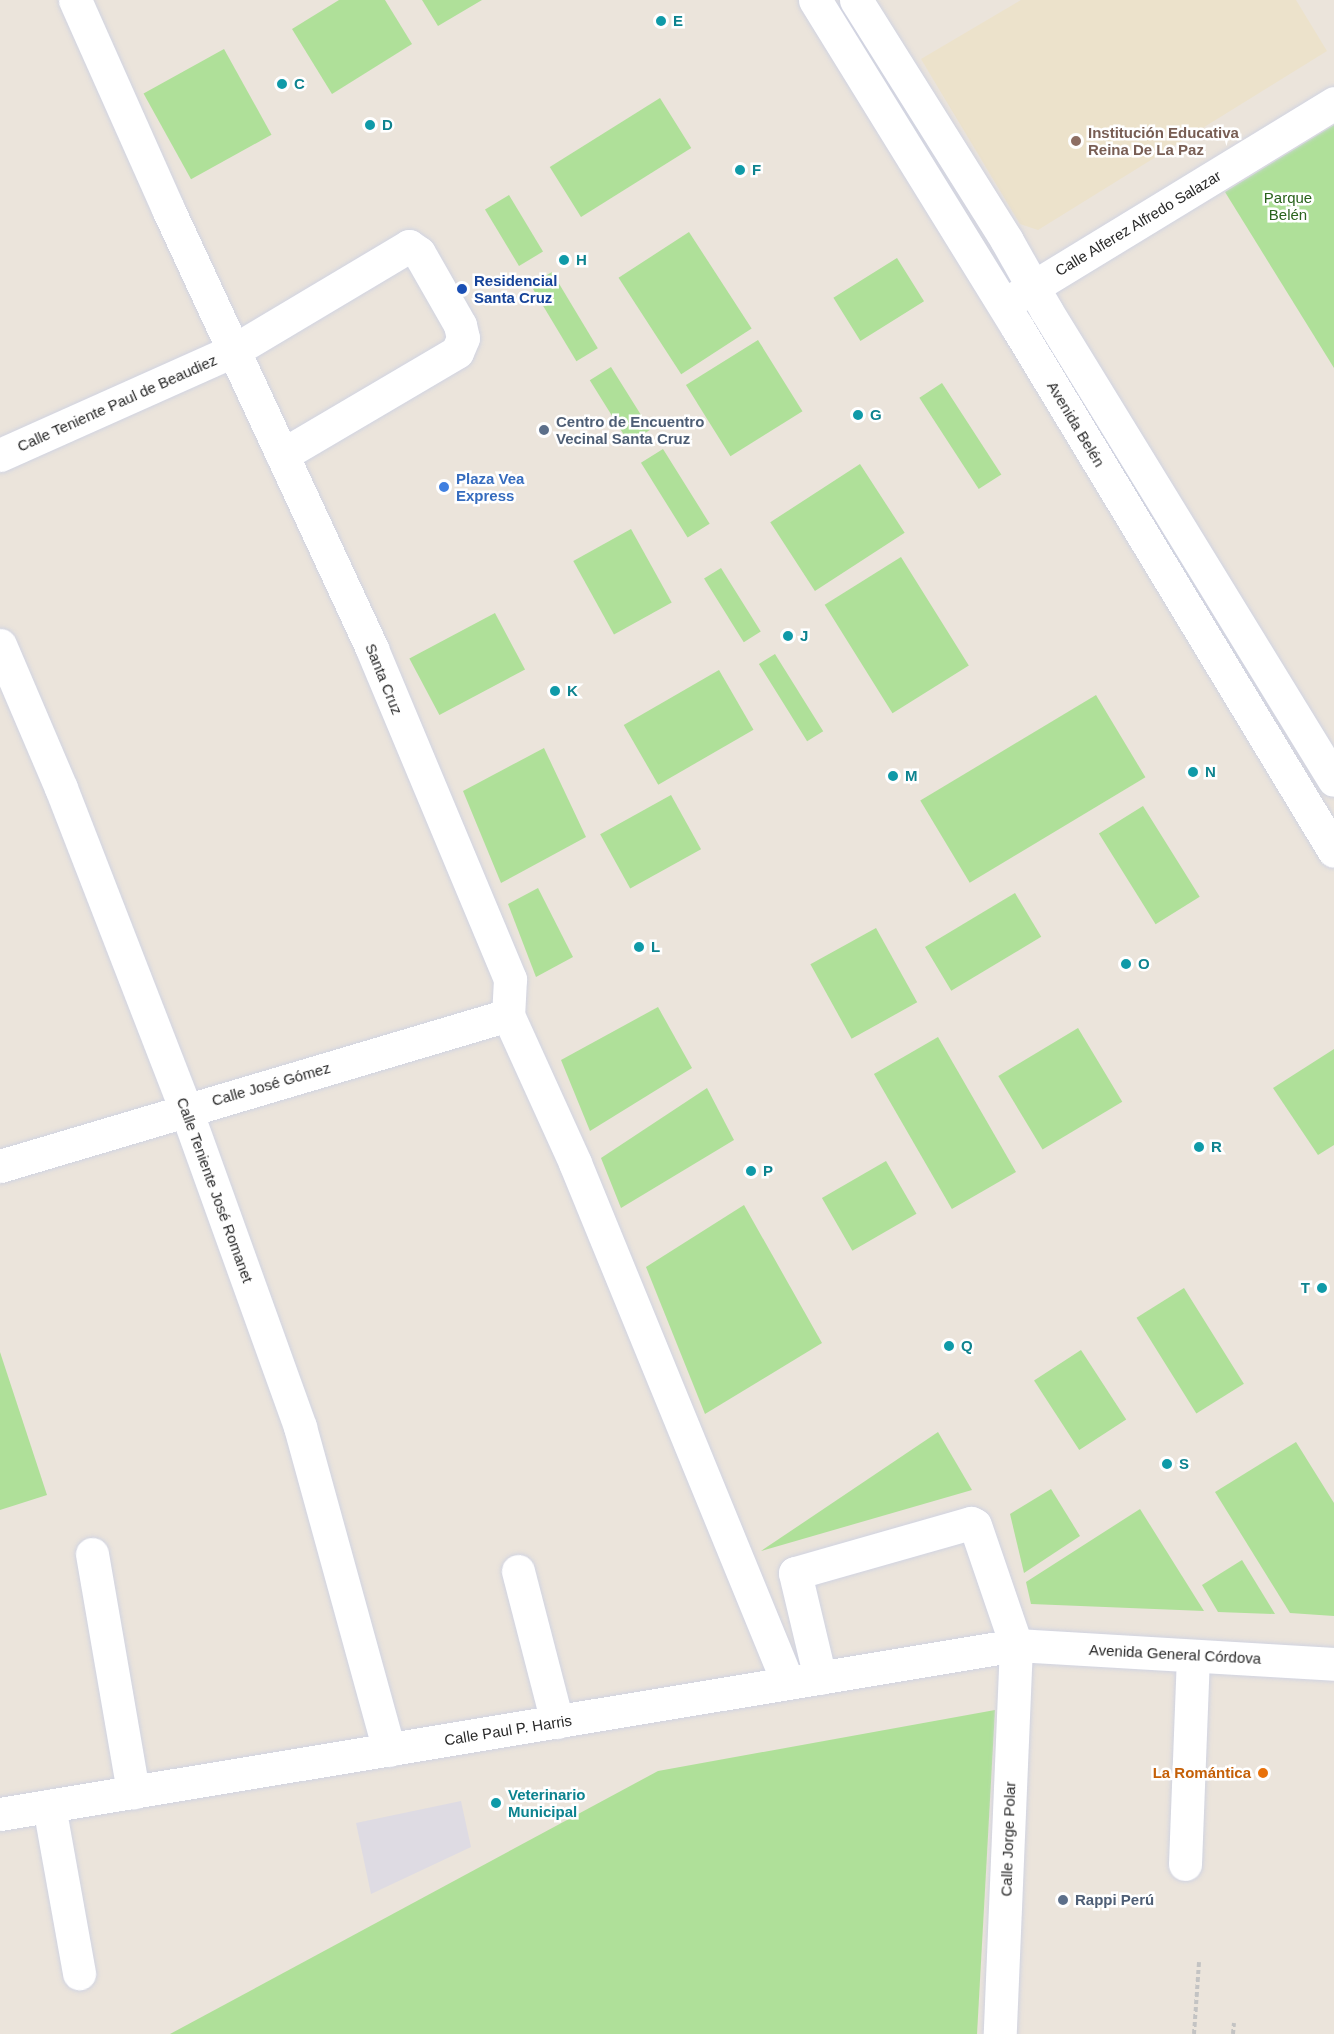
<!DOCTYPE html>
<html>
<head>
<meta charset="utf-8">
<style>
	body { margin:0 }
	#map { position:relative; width:1334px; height:2034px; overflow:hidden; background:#ebe4db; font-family:Helvetica,sans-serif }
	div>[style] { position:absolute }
	.industrial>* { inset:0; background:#dedbe3 }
	.education>* { inset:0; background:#ece2cb }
	.green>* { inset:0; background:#afe099; transform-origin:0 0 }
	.path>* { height:4px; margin-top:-2px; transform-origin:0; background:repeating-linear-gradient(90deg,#c3c3c3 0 4.5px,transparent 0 7.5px) }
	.roads { filter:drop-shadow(0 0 2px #d0d3e1) drop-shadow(0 0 2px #d0d3e1) }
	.minor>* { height:33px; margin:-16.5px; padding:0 16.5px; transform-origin:16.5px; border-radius:16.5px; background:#fff }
	.dots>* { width:16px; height:16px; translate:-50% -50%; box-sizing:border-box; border:3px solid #fff; border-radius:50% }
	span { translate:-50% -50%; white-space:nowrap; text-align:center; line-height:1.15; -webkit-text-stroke:5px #fff; paint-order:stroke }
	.culture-label { font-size:15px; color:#0d838f; font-weight:700 }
	.left { translate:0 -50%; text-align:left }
	.right { translate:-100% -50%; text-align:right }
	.education-label { font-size:15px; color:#785e54; font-weight:700 }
	.park-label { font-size:15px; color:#29631c }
	.street-label { font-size:15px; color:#292929 }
	.transit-label { font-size:15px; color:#164399; font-weight:700 }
	.service-label { font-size:15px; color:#4e5e75; font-weight:700 }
	.shop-label { font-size:15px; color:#366cbe; font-weight:700 }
	.food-label { font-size:15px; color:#c56008; font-weight:700 }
</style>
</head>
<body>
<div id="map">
	<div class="industrial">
		<i style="clip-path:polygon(461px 1801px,471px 1847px,371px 1894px,356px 1823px)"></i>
	</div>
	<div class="education">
		<i style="clip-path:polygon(1021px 0,1296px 0,1327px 51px,1038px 230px,1020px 224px,921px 59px)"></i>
	</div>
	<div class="green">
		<i style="clip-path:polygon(339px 0,385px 0,412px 44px,332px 94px,292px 29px)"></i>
		<i style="clip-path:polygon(422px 0,482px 0,438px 26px)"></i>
		<i style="left:224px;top:49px;width:98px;height:92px;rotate:61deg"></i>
		<i style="left:660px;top:98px;width:59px;height:130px;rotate:58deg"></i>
		<i style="clip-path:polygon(1334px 125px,1334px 368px,1225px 192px)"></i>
		<i style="left:509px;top:195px;width:66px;height:28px;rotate:59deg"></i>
		<i style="left:689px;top:232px;width:115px;height:84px;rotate:57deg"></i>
		<i style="left:897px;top:258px;width:51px;height:75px;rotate:58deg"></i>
		<i style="left:552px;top:272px;width:89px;height:25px;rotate:59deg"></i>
		<i style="left:758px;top:340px;width:84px;height:85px;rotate:58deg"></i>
		<i style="left:611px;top:367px;width:74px;height:25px;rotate:58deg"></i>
		<i style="left:942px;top:383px;width:109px;height:27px;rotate:57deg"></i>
		<i style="left:663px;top:449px;width:88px;height:26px;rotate:58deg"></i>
		<i style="left:860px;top:464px;width:82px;height:107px;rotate:57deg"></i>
		<i style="left:631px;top:529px;width:84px;height:66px;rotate:61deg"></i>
		<i style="left:901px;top:557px;width:128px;height:90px;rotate:58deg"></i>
		<i style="left:721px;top:568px;width:75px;height:20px;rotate:58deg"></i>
		<i style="left:495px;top:613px;width:64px;height:97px;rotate:62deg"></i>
		<i style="left:775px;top:654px;width:91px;height:19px;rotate:58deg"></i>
		<i style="left:719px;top:670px;width:69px;height:110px;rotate:60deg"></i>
		<i style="left:1096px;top:695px;width:96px;height:205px;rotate:59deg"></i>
		<i style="clip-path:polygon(544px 748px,586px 837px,501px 883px,463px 791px)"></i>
		<i style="left:671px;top:795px;width:62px;height:81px;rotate:61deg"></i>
		<i style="left:1143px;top:806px;width:107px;height:52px;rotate:58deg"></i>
		<i style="clip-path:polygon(538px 888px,573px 957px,536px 977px,508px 904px)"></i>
		<i style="left:1015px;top:893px;width:51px;height:105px;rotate:59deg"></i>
		<i style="left:876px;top:928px;width:85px;height:75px;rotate:61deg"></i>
		<i style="clip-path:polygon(658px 1007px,692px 1068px,590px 1131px,561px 1060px)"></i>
		<i style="left:1078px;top:1028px;width:86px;height:93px;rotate:59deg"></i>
		<i style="left:938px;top:1037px;width:156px;height:74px;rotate:60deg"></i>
		<i style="clip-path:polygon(1334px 1049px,1334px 1145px,1318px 1155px,1273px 1088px)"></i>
		<i style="clip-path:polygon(707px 1088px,734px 1140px,621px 1208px,601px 1158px)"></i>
		<i style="left:886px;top:1161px;width:61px;height:74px;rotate:60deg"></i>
		<i style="clip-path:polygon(744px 1205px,822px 1343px,705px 1414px,646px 1267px)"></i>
		<i style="left:1184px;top:1288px;width:113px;height:56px;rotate:58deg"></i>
		<i style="left:1081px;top:1350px;width:83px;height:56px;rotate:57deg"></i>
		<i style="clip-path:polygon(0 1352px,47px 1495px,0 1510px)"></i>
		<i style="clip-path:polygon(938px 1432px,972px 1490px,761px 1551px)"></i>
		<i style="clip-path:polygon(1296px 1442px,1334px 1503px,1334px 1616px,1290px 1613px,1215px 1492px)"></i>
		<i style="clip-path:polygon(1051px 1489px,1080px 1536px,1024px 1573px,1010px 1514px)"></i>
		<i style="clip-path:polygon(1140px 1509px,1204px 1611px,1031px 1604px,1026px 1582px)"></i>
		<i style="clip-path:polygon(1242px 1560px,1275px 1614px,1218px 1612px,1202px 1585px)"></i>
		<i style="clip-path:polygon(995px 1710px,977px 2034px,170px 2034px,658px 1771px)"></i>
	</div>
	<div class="path">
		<i style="left:1194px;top:2034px;width:72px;rotate:-86deg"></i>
		<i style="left:1233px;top:2034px;width:11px;rotate:-85deg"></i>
	</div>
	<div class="roads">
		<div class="minor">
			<i style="left:75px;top:0;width:229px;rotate:66deg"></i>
			<i style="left:168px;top:209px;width:485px;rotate:65.1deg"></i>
			<i style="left:372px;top:649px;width:358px;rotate:67.3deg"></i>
			<i style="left:510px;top:979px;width:36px;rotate:93deg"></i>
			<i style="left:508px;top:1015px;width:162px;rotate:65.6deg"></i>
			<i style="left:575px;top:1163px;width:562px;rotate:67.73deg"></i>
			<i style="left:815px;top:0;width:384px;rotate:58.3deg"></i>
			<i style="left:1017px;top:327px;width:612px;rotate:58.83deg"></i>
			<i style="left:856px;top:0;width:284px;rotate:57.9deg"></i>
			<i style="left:1007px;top:241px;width:79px;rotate:60.5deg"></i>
			<i style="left:1046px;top:310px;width:551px;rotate:58.5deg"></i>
			<i style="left:1015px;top:298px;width:374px;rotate:-31.4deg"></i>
			<i style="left:0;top:455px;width:255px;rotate:-24.1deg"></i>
			<i style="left:233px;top:351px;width:205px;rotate:-30.8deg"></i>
			<i style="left:409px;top:246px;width:12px;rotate:35deg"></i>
			<i style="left:419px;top:253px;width:83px;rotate:60.3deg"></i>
			<i style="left:460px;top:325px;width:13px;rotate:77deg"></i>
			<i style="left:463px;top:338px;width:15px;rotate:113deg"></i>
			<i style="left:457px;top:352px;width:203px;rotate:149.5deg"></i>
			<i style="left:0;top:645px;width:155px;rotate:66.9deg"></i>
			<i style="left:61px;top:788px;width:345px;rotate:68.8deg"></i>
			<i style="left:186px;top:1110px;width:337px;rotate:70.2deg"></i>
			<i style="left:300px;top:1427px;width:335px;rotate:74.6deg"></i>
			<i style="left:0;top:1166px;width:530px;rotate:-16.55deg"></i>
			<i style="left:92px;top:1554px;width:242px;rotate:80.2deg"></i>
			<i style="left:518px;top:1571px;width:156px;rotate:75.5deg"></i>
			<i style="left:820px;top:1678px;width:108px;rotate:-103.4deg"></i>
			<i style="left:795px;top:1573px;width:183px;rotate:-15.9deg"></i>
			<i style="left:971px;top:1523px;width:4px;rotate:27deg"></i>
			<i style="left:975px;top:1525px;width:127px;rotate:71.1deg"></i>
			<i style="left:1016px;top:1645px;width:389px;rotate:92.4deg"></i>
			<i style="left:49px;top:1806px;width:170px;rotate:79.8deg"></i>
			<i style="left:0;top:1814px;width:1030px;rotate:-9.44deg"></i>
			<i style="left:1016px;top:1645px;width:319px;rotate:3.4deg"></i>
			<i style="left:1185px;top:1864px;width:208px;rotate:-87.8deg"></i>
		</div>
	</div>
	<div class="dots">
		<i style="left:661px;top:21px;background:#0f9aa8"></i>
		<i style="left:282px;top:84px;background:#0f9aa8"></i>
		<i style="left:370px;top:125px;background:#0f9aa8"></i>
		<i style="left:1076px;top:141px;background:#8d6e63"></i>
		<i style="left:740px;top:170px;background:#0f9aa8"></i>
		<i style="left:564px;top:260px;background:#0f9aa8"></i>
		<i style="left:462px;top:289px;background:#1a4fb4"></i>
		<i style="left:858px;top:415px;background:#0f9aa8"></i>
		<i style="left:544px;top:430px;background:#5c6f8a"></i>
		<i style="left:444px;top:487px;background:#3f7fe0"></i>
		<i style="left:788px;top:636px;background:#0f9aa8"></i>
		<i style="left:555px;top:691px;background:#0f9aa8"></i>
		<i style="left:1193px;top:772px;background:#0f9aa8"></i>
		<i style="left:893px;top:776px;background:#0f9aa8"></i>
		<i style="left:639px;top:947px;background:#0f9aa8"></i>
		<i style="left:1126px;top:964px;background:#0f9aa8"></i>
		<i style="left:1199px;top:1147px;background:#0f9aa8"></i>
		<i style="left:751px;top:1171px;background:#0f9aa8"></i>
		<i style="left:1322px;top:1288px;background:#0f9aa8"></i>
		<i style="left:949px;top:1346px;background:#0f9aa8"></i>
		<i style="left:1167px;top:1464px;background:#0f9aa8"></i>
		<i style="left:1263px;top:1773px;background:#e8710a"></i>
		<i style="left:496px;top:1803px;background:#0f9aa8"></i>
		<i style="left:1063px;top:1900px;background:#5c6f8a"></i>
	</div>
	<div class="culture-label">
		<span class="left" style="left:673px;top:21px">E</span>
		<span class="left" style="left:294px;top:84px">C</span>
		<span class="left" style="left:382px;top:125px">D</span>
		<span class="left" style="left:752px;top:170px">F</span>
		<span class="left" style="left:576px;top:260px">H</span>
		<span class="left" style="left:870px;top:415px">G</span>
		<span class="left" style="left:800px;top:636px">J</span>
		<span class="left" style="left:567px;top:691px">K</span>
		<span class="left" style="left:1205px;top:772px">N</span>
		<span class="left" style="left:905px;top:776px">M</span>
		<span class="left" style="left:651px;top:947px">L</span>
		<span class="left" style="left:1138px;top:964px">O</span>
		<span class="left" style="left:1211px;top:1147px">R</span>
		<span class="left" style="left:763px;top:1171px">P</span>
		<span class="right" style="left:1310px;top:1288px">T</span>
		<span class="left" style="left:961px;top:1346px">Q</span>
		<span class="left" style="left:1179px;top:1464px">S</span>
		<span class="left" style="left:508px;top:1803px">Veterinario<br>Municipal</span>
	</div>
	<div class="education-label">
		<span class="left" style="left:1088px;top:141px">Institución Educativa<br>Reina De La Paz</span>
	</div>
	<div class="park-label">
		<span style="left:1288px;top:206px">Parque<br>Belén</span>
	</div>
	<div class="street-label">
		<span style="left:1138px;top:223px;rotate:-31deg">Calle Alferez Alfredo Salazar</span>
		<span style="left:117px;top:403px;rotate:-24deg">Calle Teniente Paul de Beaudiez</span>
		<span style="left:1076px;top:424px;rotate:59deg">Avenida Belén</span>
		<span style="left:384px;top:679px;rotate:68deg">Santa Cruz</span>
		<span style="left:271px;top:1084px;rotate:-16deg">Calle José Gómez</span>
		<span style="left:215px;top:1190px;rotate:70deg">Calle Teniente José Romanet</span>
		<span style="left:1175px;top:1654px;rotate:3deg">Avenida General Córdova</span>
		<span style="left:508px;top:1730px;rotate:-9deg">Calle Paul P. Harris</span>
		<span style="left:1008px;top:1839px;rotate:-88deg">Calle Jorge Polar</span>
	</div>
	<div class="transit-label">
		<span class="left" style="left:474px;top:289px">Residencial<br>Santa Cruz</span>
	</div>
	<div class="service-label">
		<span class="left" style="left:556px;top:430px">Centro de Encuentro<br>Vecinal Santa Cruz</span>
		<span class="left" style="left:1075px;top:1900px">Rappi Perú</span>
	</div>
	<div class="shop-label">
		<span class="left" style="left:456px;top:487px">Plaza Vea<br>Express</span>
	</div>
	<div class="food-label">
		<span class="right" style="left:1251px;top:1773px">La Romántica</span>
	</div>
</div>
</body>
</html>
